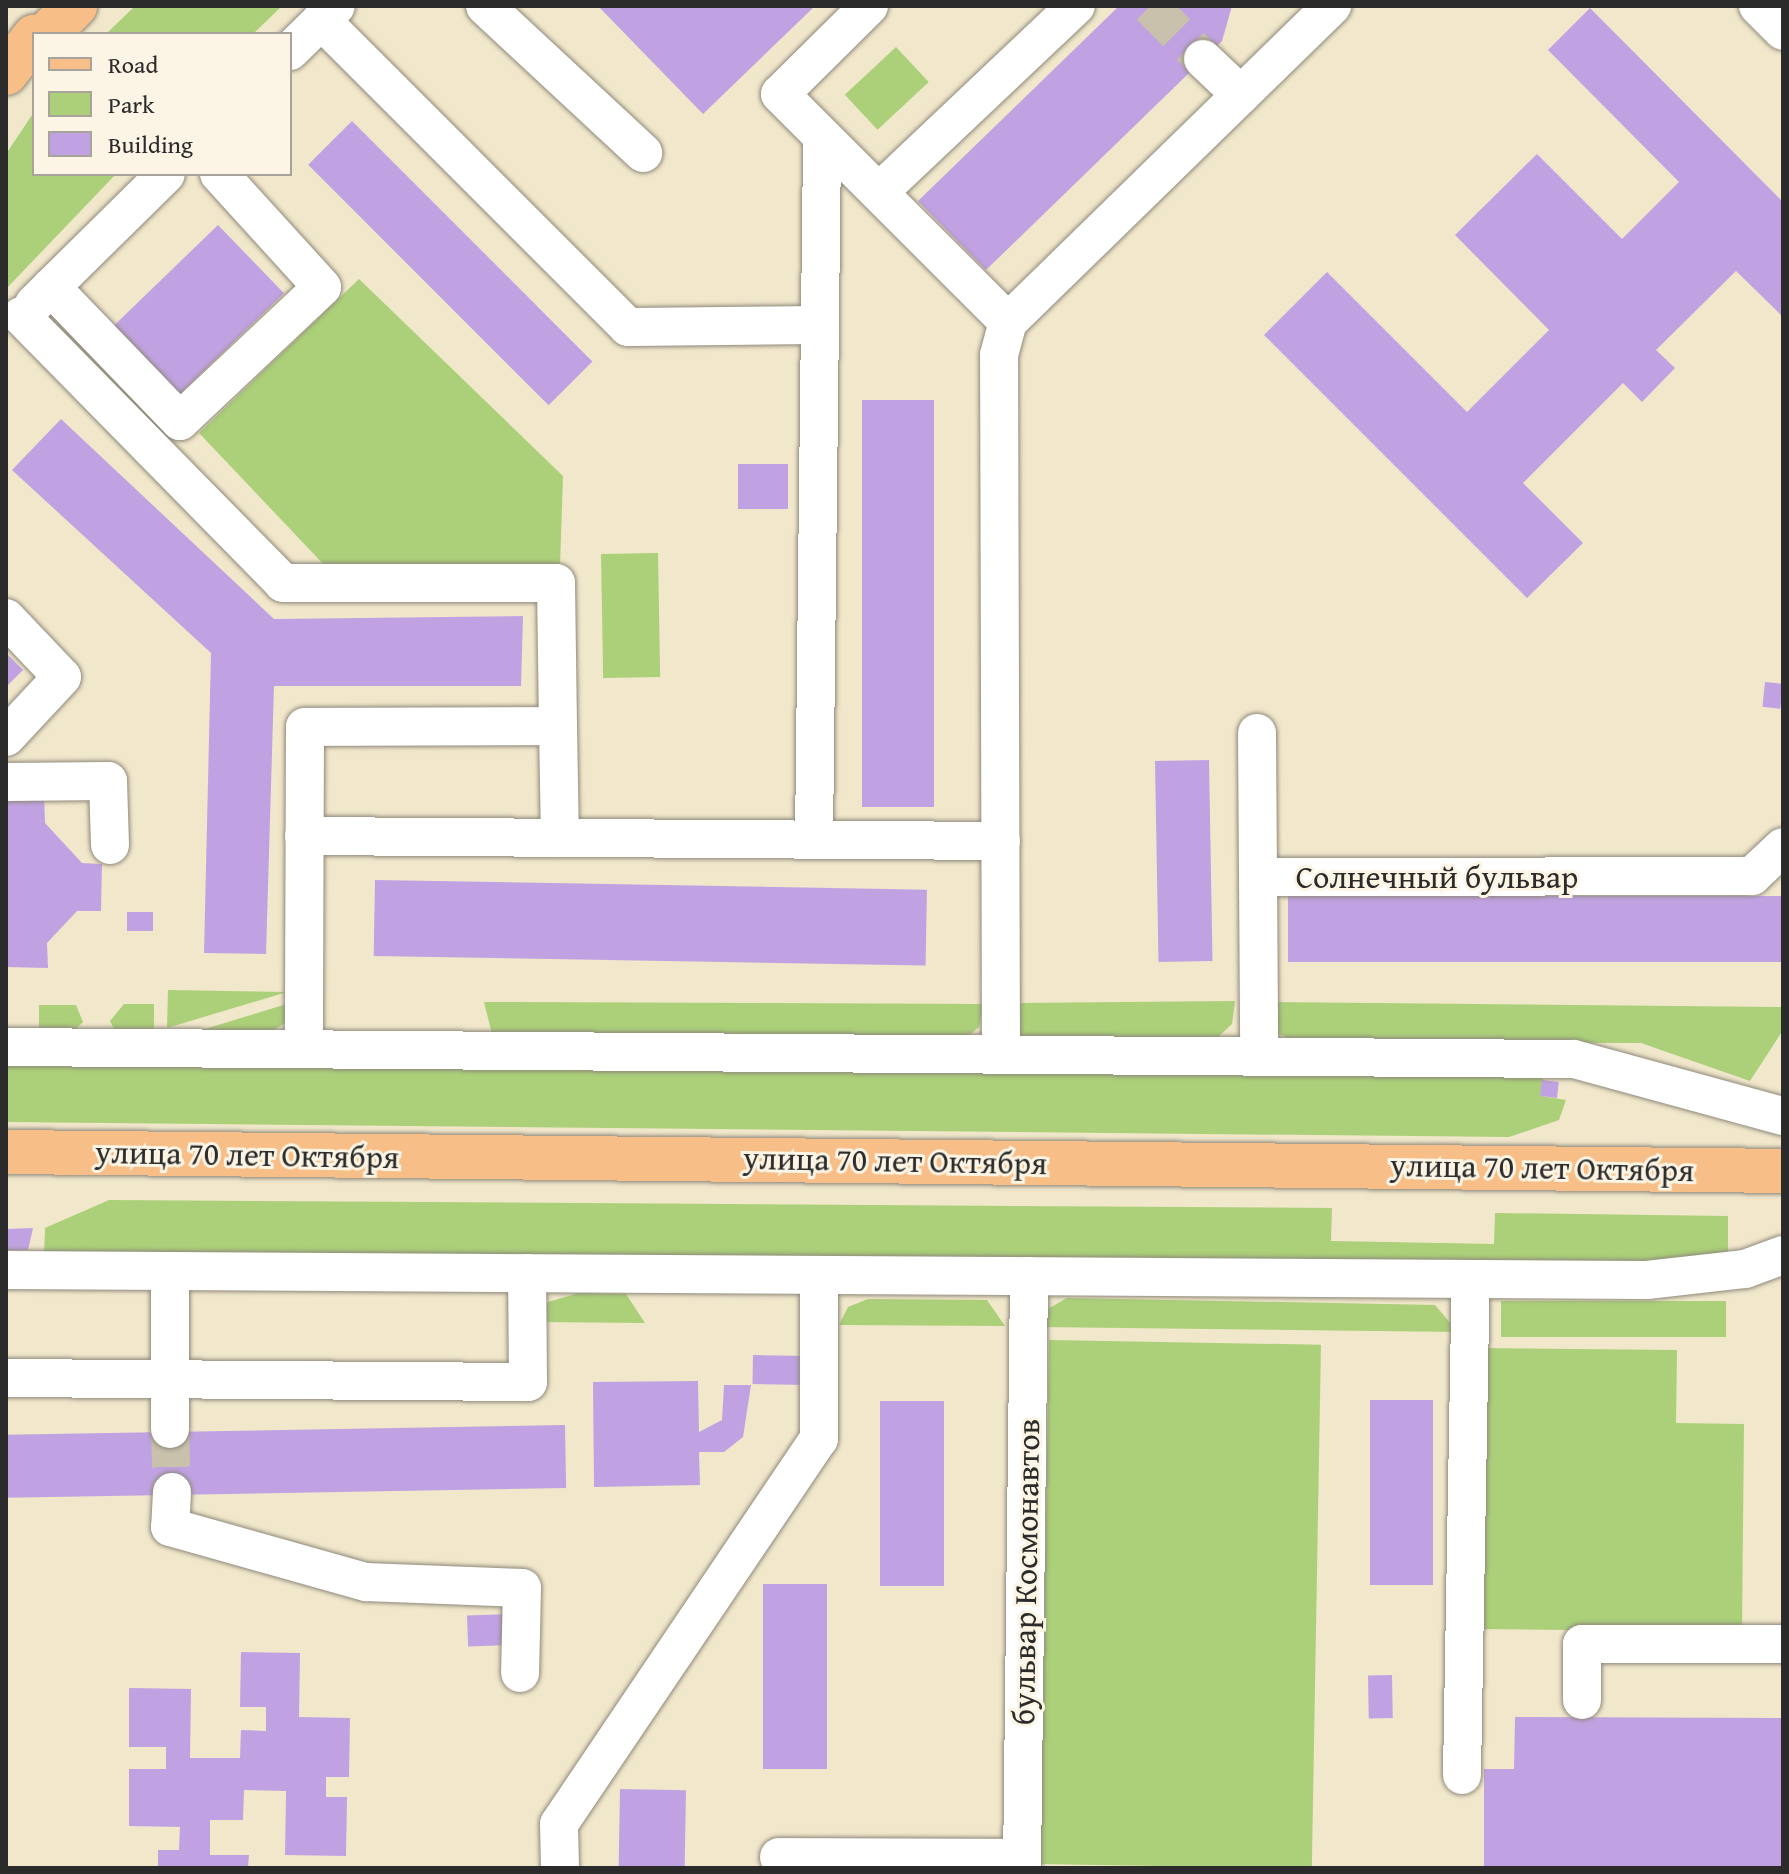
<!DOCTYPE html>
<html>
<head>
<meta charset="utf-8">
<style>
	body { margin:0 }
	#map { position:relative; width:1789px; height:1874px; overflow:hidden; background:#f1e7cb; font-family:"Gentium Book Plus",serif }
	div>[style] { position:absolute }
	.green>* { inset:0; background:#abd079; transform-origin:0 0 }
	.building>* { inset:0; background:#c0a2e2; transform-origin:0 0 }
	.minor-tunnel>* { height:38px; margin-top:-19px; transform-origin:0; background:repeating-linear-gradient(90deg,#c9c1ab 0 38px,transparent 0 57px) }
	.roads { filter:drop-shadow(0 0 2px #8e897b) drop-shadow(0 0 2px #8e897b) }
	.minor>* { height:38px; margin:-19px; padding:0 19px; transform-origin:19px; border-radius:19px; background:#fff }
	.major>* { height:44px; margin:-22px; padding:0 22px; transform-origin:22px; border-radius:22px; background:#f7be87 }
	span { translate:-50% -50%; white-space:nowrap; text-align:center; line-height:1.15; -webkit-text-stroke:6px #fcf5e5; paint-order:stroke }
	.street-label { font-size:32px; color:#2b2b2b }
	.frame { position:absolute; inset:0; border:8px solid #2b2b2b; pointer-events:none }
	.legend { position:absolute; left:32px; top:32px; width:260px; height:144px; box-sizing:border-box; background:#fcf5e5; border:2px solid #a8a49b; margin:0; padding:10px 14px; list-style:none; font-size:24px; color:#2b2b2b }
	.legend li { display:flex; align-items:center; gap:16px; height:40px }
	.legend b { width:40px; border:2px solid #a8a49b }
</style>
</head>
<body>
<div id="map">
	<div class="green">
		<i style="clip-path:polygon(135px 6px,282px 6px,253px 34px,106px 34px)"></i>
		<i style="left:896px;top:47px;width:48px;height:70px;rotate:47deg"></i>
		<i style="clip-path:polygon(34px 112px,34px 174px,116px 174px,6px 289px,6px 154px)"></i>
		<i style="clip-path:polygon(359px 279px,563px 476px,560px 567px,328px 569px,199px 433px)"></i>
		<i style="left:658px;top:553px;width:124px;height:57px;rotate:89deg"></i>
		<i style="clip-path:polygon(168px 990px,287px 992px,167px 1028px)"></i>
		<i style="clip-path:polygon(1235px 1001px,1232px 1024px,1217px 1038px,1018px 1036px,1009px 1003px)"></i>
		<i style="clip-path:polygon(484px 1002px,984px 1004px,979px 1027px,965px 1039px,492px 1034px)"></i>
		<i style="clip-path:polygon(1265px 1002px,1783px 1007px,1783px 1030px,1750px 1081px,1641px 1043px,1294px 1042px,1272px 1030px)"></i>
		<i style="clip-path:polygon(290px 1003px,285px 1023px,270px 1033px,182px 1036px)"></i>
		<i style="clip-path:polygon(124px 1004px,154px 1004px,154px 1035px,116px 1033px,110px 1021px)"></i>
		<i style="clip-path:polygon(39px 1005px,76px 1005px,83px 1022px,73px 1032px,39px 1032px)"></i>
		<i style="clip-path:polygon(6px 1065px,1543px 1076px,1541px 1096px,1566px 1100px,1559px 1120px,1509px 1137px,6px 1122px)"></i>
		<i style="clip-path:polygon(109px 1200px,1332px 1208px,1331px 1241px,1494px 1244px,1495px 1213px,1728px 1216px,1728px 1254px,1690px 1262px,44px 1257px,45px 1228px)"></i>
		<i style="clip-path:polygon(579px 1293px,626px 1294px,645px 1323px,537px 1322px,548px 1302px)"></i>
		<i style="clip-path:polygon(1067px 1298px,1435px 1305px,1458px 1332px,1040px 1327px,1046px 1310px)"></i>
		<i style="clip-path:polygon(868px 1299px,987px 1300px,1005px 1326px,839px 1325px,848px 1307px)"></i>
		<i style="left:1501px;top:1301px;width:225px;height:36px"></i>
		<i style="left:1049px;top:1340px;width:272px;height:524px;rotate:1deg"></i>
		<i style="clip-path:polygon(1479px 1348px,1677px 1350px,1676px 1423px,1744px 1424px,1742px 1632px,1477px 1629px)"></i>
	</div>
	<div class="building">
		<i style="clip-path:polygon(598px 6px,815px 6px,703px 114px)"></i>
		<i style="clip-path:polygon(1119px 6px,1232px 6px,1222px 41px,986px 270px,918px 201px)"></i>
		<i style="clip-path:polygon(1590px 8px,1783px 202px,1783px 317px,1736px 271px,1656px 350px,1675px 368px,1642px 402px,1623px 383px,1523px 483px,1583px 543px,1527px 598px,1264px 335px,1327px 272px,1467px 412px,1549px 330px,1455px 235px,1537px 154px,1622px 239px,1679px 182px,1548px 50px)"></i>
		<i style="left:352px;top:121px;width:340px;height:62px;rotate:45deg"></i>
		<i style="left:218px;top:225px;width:95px;height:151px;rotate:46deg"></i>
		<i style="left:862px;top:400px;width:72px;height:407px"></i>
		<i style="clip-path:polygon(61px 419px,274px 619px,523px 616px,521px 686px,274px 686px,266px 954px,204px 953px,211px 653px,12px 470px)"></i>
		<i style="left:788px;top:464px;width:45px;height:50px;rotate:90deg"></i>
		<i style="clip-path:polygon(6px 653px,23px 670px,6px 687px)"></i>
		<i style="left:1765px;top:682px;width:18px;height:25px;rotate:6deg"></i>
		<i style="left:1209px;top:760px;width:201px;height:54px;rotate:89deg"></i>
		<i style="clip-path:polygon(6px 794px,44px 794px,45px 823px,82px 863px,102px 864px,101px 911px,77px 911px,47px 943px,48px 968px,6px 967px)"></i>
		<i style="left:375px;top:880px;width:552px;height:76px;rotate:1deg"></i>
		<i style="left:1783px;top:896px;width:66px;height:495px;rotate:90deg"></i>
		<i style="left:127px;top:912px;width:26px;height:19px"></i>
		<i style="left:1542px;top:1080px;width:17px;height:16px;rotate:7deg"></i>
		<i style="clip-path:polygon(33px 1228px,28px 1250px,6px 1250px,6px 1229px)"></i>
		<i style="left:753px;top:1355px;width:55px;height:29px;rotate:1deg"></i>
		<i style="clip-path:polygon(698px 1381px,699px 1432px,722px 1420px,724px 1385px,751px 1385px,743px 1437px,724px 1452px,699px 1452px,700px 1485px,594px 1487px,593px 1382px)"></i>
		<i style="left:1370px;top:1400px;width:63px;height:185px"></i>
		<i style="left:880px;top:1401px;width:64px;height:185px"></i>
		<i style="left:565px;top:1425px;width:63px;height:559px;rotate:89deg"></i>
		<i style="left:763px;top:1584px;width:64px;height:185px"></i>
		<i style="left:511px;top:1614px;width:31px;height:44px;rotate:88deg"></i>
		<i style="clip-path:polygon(241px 1652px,300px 1653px,299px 1717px,350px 1718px,349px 1777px,326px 1777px,326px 1797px,347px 1797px,346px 1856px,285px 1855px,286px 1791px,244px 1790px,243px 1820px,210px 1820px,210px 1855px,249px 1855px,248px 1868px,158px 1868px,158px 1850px,179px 1850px,180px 1827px,129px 1826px,129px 1769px,166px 1769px,166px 1747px,129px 1747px,129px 1688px,191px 1689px,190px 1758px,240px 1758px,241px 1730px,266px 1731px,266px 1707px,240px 1707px)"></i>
		<i style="left:1392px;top:1675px;width:43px;height:24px;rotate:89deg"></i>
		<i style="clip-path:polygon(1515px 1717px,1783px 1718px,1783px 1868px,1484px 1868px,1484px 1769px,1514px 1769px)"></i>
		<i style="left:620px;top:1789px;width:66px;height:79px;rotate:1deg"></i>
	</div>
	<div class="minor-tunnel">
		<i style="left:1150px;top:6px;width:75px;rotate:45deg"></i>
		<i style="left:170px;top:1429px;width:63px;rotate:88.2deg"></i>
	</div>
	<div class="roads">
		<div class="minor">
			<i style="left:485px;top:6px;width:216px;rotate:42.9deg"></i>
			<i style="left:869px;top:6px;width:125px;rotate:135.3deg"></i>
			<i style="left:780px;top:94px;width:322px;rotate:45deg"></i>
			<i style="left:1758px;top:6px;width:35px;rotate:45deg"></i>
			<i style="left:321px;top:20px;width:434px;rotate:45deg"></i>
			<i style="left:628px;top:327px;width:192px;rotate:-0.6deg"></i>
			<i style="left:290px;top:51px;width:64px;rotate:-44.4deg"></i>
			<i style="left:1203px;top:59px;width:52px;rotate:43.5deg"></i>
			<i style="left:879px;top:192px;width:271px;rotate:-43.4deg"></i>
			<i style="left:51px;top:287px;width:186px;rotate:46.1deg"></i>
			<i style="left:180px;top:421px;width:195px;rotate:-43.3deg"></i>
			<i style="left:322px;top:287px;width:153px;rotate:-132.3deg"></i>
			<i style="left:34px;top:304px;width:185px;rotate:-44.6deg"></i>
			<i style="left:21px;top:316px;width:374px;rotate:45.5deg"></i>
			<i style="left:283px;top:583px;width:273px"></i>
			<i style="left:556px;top:583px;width:143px;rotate:89.2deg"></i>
			<i style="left:558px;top:726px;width:253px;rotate:179.8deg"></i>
			<i style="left:305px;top:727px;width:322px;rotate:90.2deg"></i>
			<i style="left:6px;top:618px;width:81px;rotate:46.5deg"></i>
			<i style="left:62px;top:677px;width:82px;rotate:133deg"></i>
			<i style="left:558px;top:726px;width:112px;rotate:89deg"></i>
			<i style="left:1257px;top:733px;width:324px;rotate:89.6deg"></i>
			<i style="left:6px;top:782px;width:102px;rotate:-0.6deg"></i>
			<i style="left:108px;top:781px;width:64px;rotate:88.2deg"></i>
			<i style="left:304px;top:836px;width:697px;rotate:0.41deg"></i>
			<i style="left:814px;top:839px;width:699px;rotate:-89.34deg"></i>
			<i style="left:1259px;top:877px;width:493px;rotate:-0.1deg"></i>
			<i style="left:1752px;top:876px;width:42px;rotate:-43.1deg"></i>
			<i style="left:6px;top:1047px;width:1568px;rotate:0.44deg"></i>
			<i style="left:1574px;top:1059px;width:217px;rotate:15.3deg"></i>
			<i style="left:1001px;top:1055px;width:700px;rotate:-90.16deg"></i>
			<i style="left:999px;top:355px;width:34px;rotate:-75deg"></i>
			<i style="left:1008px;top:322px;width:453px;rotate:-44.3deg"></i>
			<i style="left:6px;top:1270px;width:1641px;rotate:0.35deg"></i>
			<i style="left:1647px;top:1280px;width:99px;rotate:-6.4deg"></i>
			<i style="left:1745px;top:1269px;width:40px;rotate:-20.2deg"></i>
			<i style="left:170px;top:1271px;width:158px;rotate:90deg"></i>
			<i style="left:6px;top:1378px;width:522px;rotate:0.44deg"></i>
			<i style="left:528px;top:1382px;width:109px;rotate:-90.5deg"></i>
			<i style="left:172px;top:1492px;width:35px;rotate:93deg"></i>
			<i style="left:170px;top:1527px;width:204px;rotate:15.7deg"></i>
			<i style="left:366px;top:1582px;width:156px;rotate:2.2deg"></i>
			<i style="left:522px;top:1588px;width:85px;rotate:91.3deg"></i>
			<i style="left:1582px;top:1700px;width:56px;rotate:-90deg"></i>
			<i style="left:1582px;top:1644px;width:201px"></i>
			<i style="left:1462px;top:1775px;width:496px;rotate:-89deg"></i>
			<i style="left:779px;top:1857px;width:243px;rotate:0.2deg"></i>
			<i style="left:560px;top:1868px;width:44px;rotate:-91.3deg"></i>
			<i style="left:559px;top:1824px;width:465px;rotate:-56deg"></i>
			<i style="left:819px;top:1439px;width:164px;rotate:-90deg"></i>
			<i style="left:1022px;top:1868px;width:592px;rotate:-89.32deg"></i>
		</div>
		<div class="major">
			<i style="left:47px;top:34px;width:40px;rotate:-45deg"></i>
			<i style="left:6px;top:73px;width:46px;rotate:-52.1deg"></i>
			<i style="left:6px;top:1152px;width:1777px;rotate:0.61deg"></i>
		</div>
	</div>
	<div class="street-label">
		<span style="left:1437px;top:877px">Солнечный бульвар</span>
		<span style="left:247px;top:1155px;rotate:1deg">улица 70 лет Октября</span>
		<span style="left:895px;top:1161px;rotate:1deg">улица 70 лет Октября</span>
		<span style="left:1542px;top:1168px;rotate:1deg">улица 70 лет Октября</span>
		<span style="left:1026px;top:1572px;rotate:-89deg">бульвар Космонавтов</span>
	</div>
	<div class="frame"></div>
	<ul class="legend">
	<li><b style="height:10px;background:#f7be87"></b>Road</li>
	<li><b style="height:22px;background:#abd079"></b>Park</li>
	<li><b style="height:22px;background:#c0a2e2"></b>Building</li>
	</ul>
</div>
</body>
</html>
